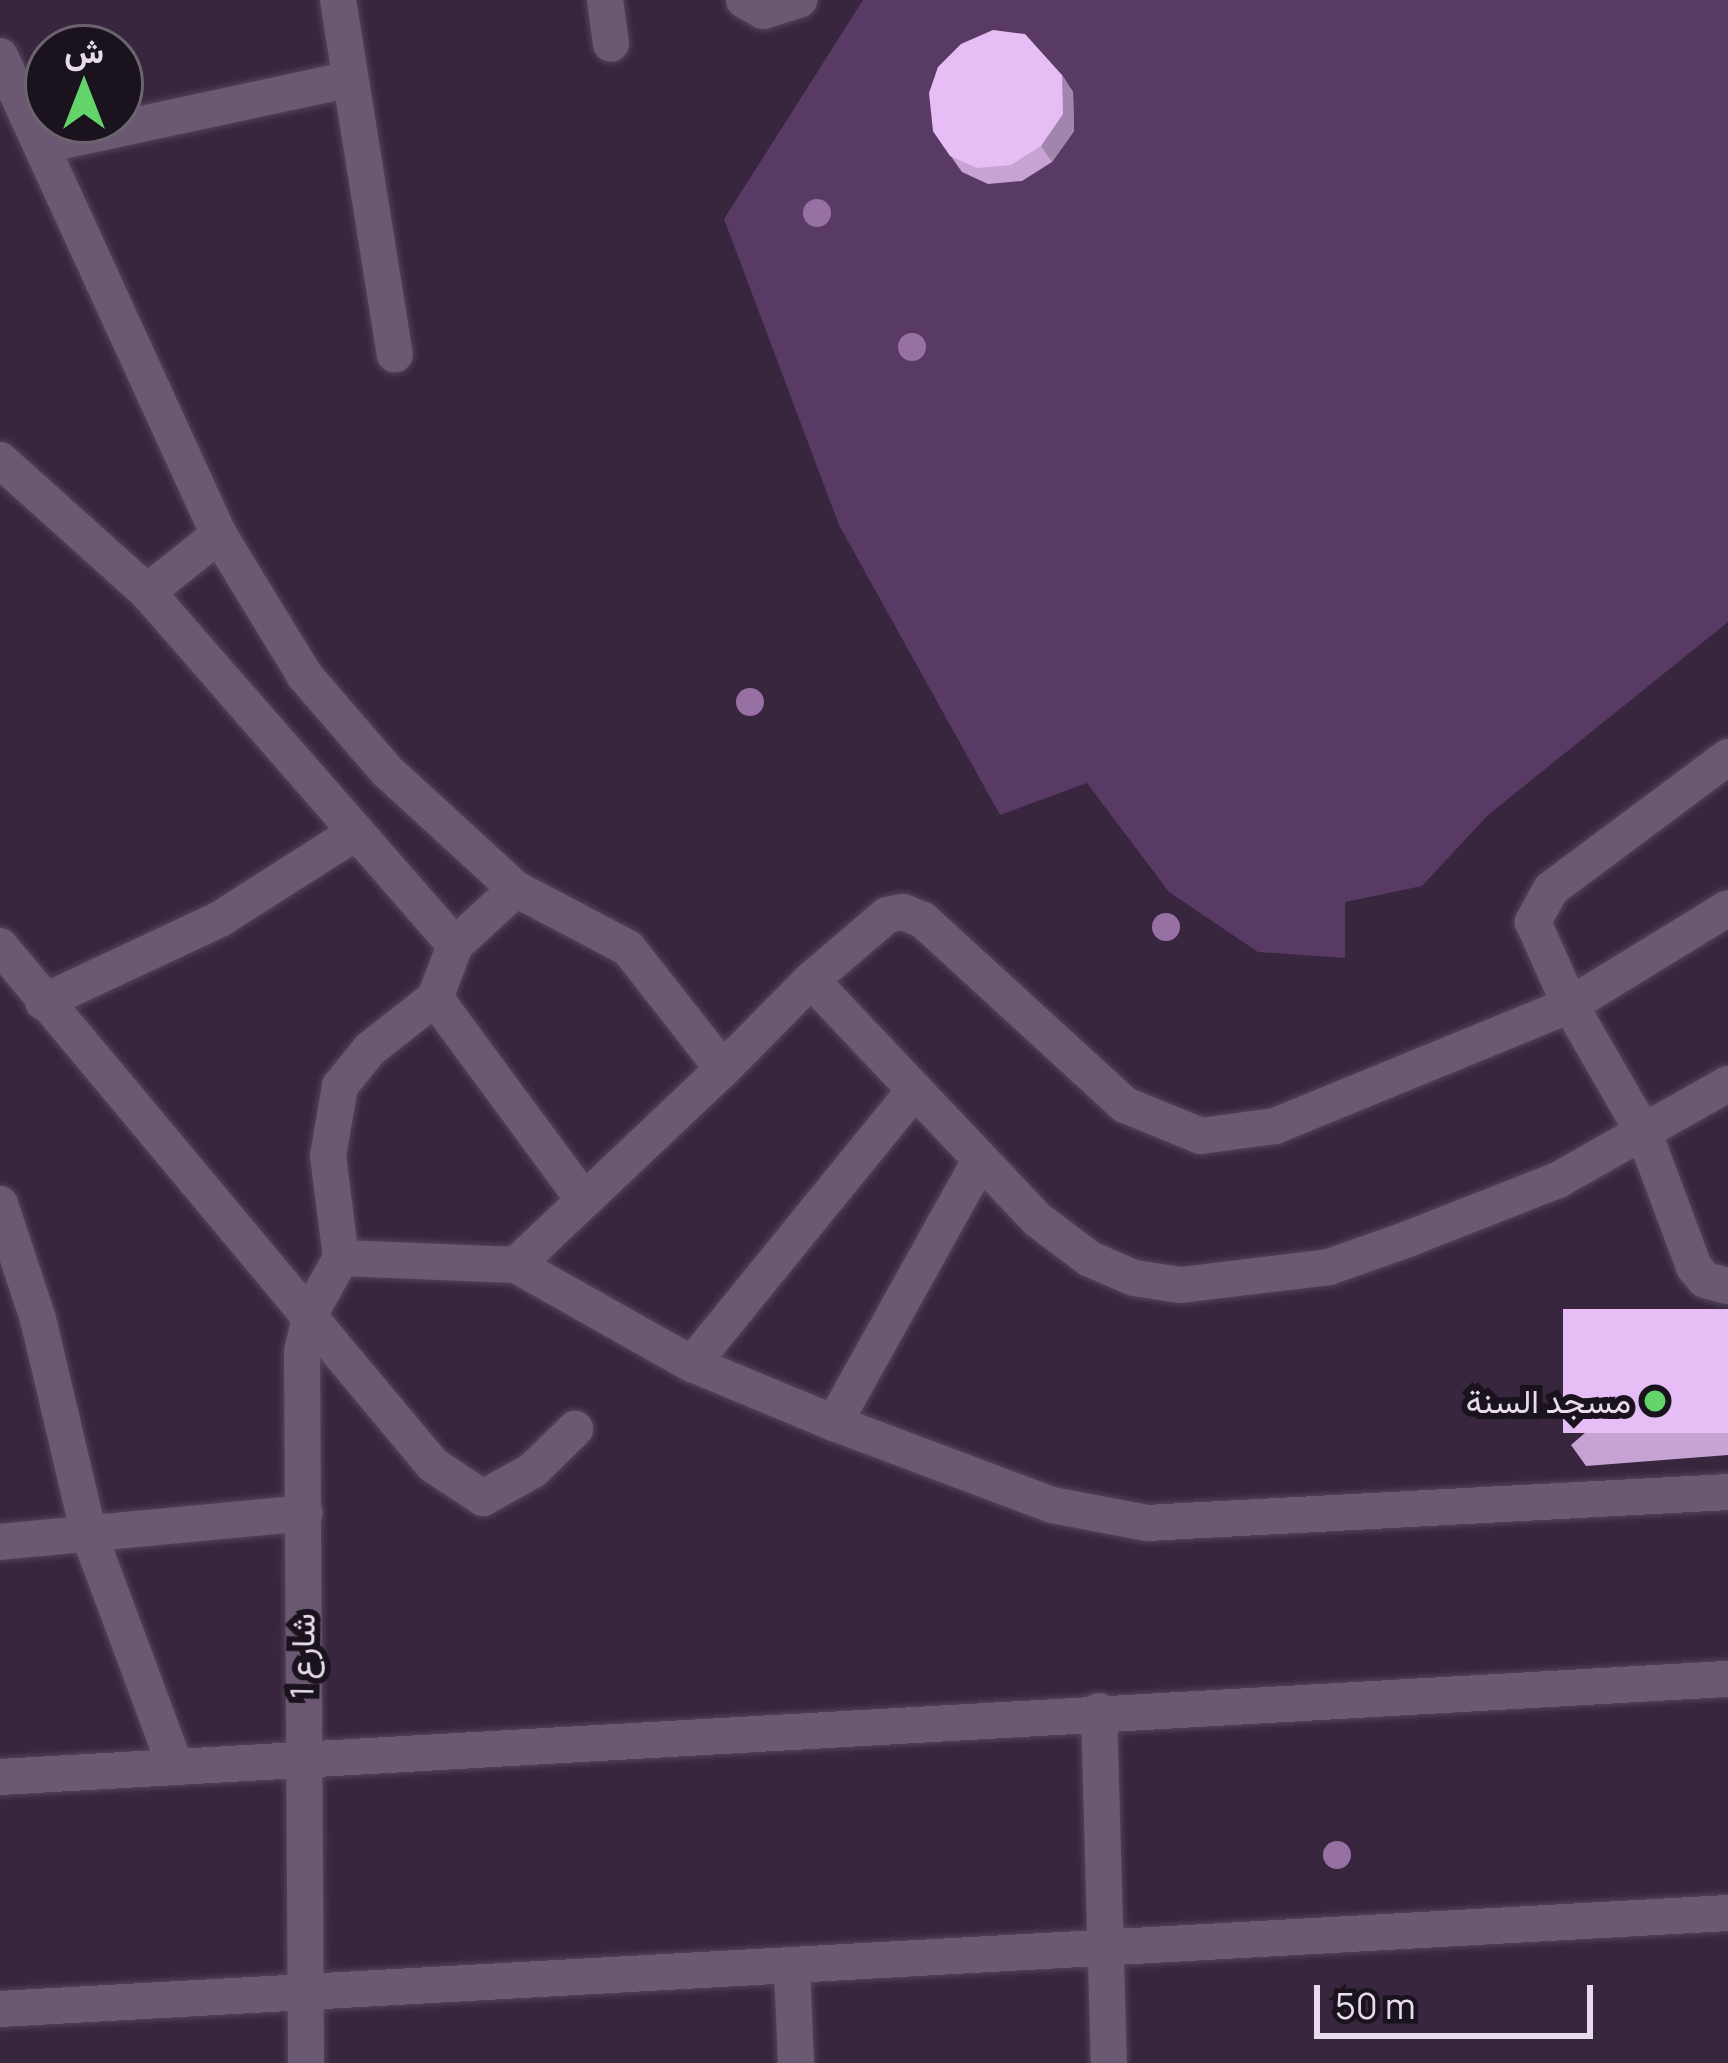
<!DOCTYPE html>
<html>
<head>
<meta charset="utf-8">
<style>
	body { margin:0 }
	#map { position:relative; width:1728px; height:2063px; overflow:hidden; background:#37263d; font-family:Manrope,Vazirmatn,sans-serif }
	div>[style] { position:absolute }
	.green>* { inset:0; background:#593a65 }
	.roads { filter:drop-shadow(0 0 3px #524458) drop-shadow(0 0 3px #524458) }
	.minor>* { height:36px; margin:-18px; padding:0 18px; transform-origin:18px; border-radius:18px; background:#6b5872 }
	.trees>* { width:28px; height:28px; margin:-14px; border-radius:50%; background:#9771a4 }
	.wall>* { inset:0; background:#c6a3d3 }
	.shaded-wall>* { inset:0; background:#a185ac }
	.building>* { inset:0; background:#e6bef5; transform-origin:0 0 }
	.dots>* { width:33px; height:33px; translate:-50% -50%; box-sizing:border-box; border:6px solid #1a121d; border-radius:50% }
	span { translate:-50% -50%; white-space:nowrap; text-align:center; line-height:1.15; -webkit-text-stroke:12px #1a121d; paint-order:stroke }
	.poi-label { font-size:33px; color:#e7dceb }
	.right { translate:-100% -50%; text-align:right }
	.street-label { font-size:33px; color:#e7dceb }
	.north { position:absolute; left:24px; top:24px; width:120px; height:120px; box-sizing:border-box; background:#1a121d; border:3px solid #6c636f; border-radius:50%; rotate:0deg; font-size:33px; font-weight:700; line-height:48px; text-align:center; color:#e7dceb }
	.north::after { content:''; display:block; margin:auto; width:42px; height:54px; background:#63d469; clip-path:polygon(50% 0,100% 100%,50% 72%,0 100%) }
	.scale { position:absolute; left:1314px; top:1985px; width:279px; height:54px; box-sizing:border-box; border:6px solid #e7dceb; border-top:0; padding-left:15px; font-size:36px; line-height:42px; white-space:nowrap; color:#e7dceb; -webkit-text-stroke:9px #1a121d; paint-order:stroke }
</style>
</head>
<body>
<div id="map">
	<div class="green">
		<i style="clip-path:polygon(863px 0,1728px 0,1728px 622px,1488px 815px,1422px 886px,1345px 902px,1345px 958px,1258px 952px,1169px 892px,1087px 783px,1000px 815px,839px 525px,724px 219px)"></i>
	</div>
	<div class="roads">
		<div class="minor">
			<i style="left:338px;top:0;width:359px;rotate:80.9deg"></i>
			<i style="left:605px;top:0;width:44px;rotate:82.2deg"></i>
			<i style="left:744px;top:0;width:22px;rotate:30deg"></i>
			<i style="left:763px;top:11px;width:38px;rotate:-17deg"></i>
			<i style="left:0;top:56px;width:527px;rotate:65.43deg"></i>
			<i style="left:219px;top:535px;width:165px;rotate:58.6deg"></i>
			<i style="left:305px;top:676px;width:125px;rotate:49.2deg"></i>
			<i style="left:387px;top:771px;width:175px;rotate:42.5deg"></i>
			<i style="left:44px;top:145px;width:309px;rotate:-12.1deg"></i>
			<i style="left:0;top:460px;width:198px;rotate:41.9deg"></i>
			<i style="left:147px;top:592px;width:468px;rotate:48.9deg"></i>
			<i style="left:455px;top:945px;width:57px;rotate:110.7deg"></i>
			<i style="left:435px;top:998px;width:83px;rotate:141.9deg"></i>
			<i style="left:370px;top:1049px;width:48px;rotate:129deg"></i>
			<i style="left:340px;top:1086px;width:71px;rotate:99.7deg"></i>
			<i style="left:328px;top:1156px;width:103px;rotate:82.7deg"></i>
			<i style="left:147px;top:592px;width:92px;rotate:-38.4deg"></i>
			<i style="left:1728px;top:757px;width:221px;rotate:143.3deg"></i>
			<i style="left:1551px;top:889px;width:38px;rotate:119deg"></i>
			<i style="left:1533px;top:922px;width:91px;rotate:66deg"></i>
			<i style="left:1570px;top:1005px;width:148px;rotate:60deg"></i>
			<i style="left:1644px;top:1133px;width:143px;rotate:69.5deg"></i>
			<i style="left:1694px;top:1267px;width:17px;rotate:50deg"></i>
			<i style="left:1705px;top:1280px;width:24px;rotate:15deg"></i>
			<i style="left:455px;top:945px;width:83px;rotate:-42.6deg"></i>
			<i style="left:516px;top:889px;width:127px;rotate:27.8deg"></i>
			<i style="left:628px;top:948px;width:154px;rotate:51.9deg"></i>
			<i style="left:723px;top:1069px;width:285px;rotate:136.6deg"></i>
			<i style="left:0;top:946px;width:676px;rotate:50.16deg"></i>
			<i style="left:433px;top:1465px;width:60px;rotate:33.4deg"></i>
			<i style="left:483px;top:1498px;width:57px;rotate:-29.2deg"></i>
			<i style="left:533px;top:1470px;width:59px;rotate:-44.3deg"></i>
			<i style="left:811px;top:980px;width:330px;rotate:46.6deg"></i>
			<i style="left:1038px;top:1220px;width:65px;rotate:36.9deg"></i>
			<i style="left:1090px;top:1259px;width:48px;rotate:23.4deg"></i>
			<i style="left:1134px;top:1278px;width:48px;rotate:8.5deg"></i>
			<i style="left:1181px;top:1285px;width:149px;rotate:-6.9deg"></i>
			<i style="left:1329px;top:1267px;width:84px;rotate:-19.5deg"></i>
			<i style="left:1408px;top:1239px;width:161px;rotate:-21.5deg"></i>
			<i style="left:1558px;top:1180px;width:195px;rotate:-29.5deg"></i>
			<i style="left:435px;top:998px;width:251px;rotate:53.6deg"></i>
			<i style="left:43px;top:1002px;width:195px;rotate:-25.1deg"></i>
			<i style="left:220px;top:919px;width:156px;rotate:-32.5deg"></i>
			<i style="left:723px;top:1069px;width:125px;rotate:-45.3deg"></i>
			<i style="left:811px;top:980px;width:100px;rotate:-40.5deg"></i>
			<i style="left:887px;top:915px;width:16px;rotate:-11deg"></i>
			<i style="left:903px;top:912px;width:22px;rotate:22deg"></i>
			<i style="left:923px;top:920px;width:274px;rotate:42.5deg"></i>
			<i style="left:1125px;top:1105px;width:82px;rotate:22.2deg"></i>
			<i style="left:1201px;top:1136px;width:75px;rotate:-7.7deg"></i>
			<i style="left:1275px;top:1126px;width:319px;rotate:-22.3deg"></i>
			<i style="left:1570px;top:1005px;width:185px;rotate:-31.5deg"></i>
			<i style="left:0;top:1204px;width:121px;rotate:71.7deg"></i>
			<i style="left:38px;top:1319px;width:221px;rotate:76.7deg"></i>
			<i style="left:89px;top:1534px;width:246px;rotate:69.6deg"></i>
			<i style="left:341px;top:1258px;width:175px;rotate:2.3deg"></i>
			<i style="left:516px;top:1265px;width:202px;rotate:29.4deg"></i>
			<i style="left:692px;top:1364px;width:154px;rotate:22.6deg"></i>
			<i style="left:834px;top:1423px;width:233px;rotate:20.6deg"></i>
			<i style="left:1052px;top:1505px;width:97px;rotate:10.7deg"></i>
			<i style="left:1147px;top:1523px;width:582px;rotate:-3.05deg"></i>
			<i style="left:692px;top:1364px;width:353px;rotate:-50.9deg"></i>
			<i style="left:834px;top:1423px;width:299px;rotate:-60.9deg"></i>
			<i style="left:0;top:1542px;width:306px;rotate:-5.4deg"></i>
			<i style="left:1099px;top:1711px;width:352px;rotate:88.4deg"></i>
			<i style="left:0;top:1777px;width:1731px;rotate:-3.25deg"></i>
			<i style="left:792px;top:1968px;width:95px;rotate:87.6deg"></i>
			<i style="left:0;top:2009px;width:1731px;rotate:-3.18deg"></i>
			<i style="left:306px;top:2063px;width:711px;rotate:-90.32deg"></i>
			<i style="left:302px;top:1352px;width:41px;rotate:-77.3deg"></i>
			<i style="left:311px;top:1312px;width:62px;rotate:-60.9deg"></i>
		</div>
	</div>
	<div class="trees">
		<i style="left:817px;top:213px"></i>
		<i style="left:912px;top:347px"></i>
		<i style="left:750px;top:702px"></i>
		<i style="left:1166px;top:927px"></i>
		<i style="left:1337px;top:1855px"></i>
	</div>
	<div class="wall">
		<i style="clip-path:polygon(1062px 75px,1073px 92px,1074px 131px,1052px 162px,1022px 181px,988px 184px,962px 172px,933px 131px)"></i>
		<i style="clip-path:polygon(1728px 1309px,1728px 1455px,1586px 1466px,1571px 1445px)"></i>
	</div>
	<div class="shaded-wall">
		<i style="clip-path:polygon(1062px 75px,1073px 92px,1074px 131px,1052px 162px,1041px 146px)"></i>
	</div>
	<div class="building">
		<i style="clip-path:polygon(993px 30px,1025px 34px,1062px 75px,1063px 114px,1041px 146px,1011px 165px,977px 168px,950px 156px,933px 131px,929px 93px,938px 67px,961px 44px)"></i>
		<i style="left:1728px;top:1309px;width:124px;height:165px;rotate:90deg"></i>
	</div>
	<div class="dots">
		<i style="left:1655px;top:1401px;background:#63d469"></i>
	</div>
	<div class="poi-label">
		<span class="right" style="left:1631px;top:1401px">مسجد السنة</span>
	</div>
	<div class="street-label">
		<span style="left:302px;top:1656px;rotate:-89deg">شارع 1</span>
	</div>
	<div class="north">ش</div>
	<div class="scale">50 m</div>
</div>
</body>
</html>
